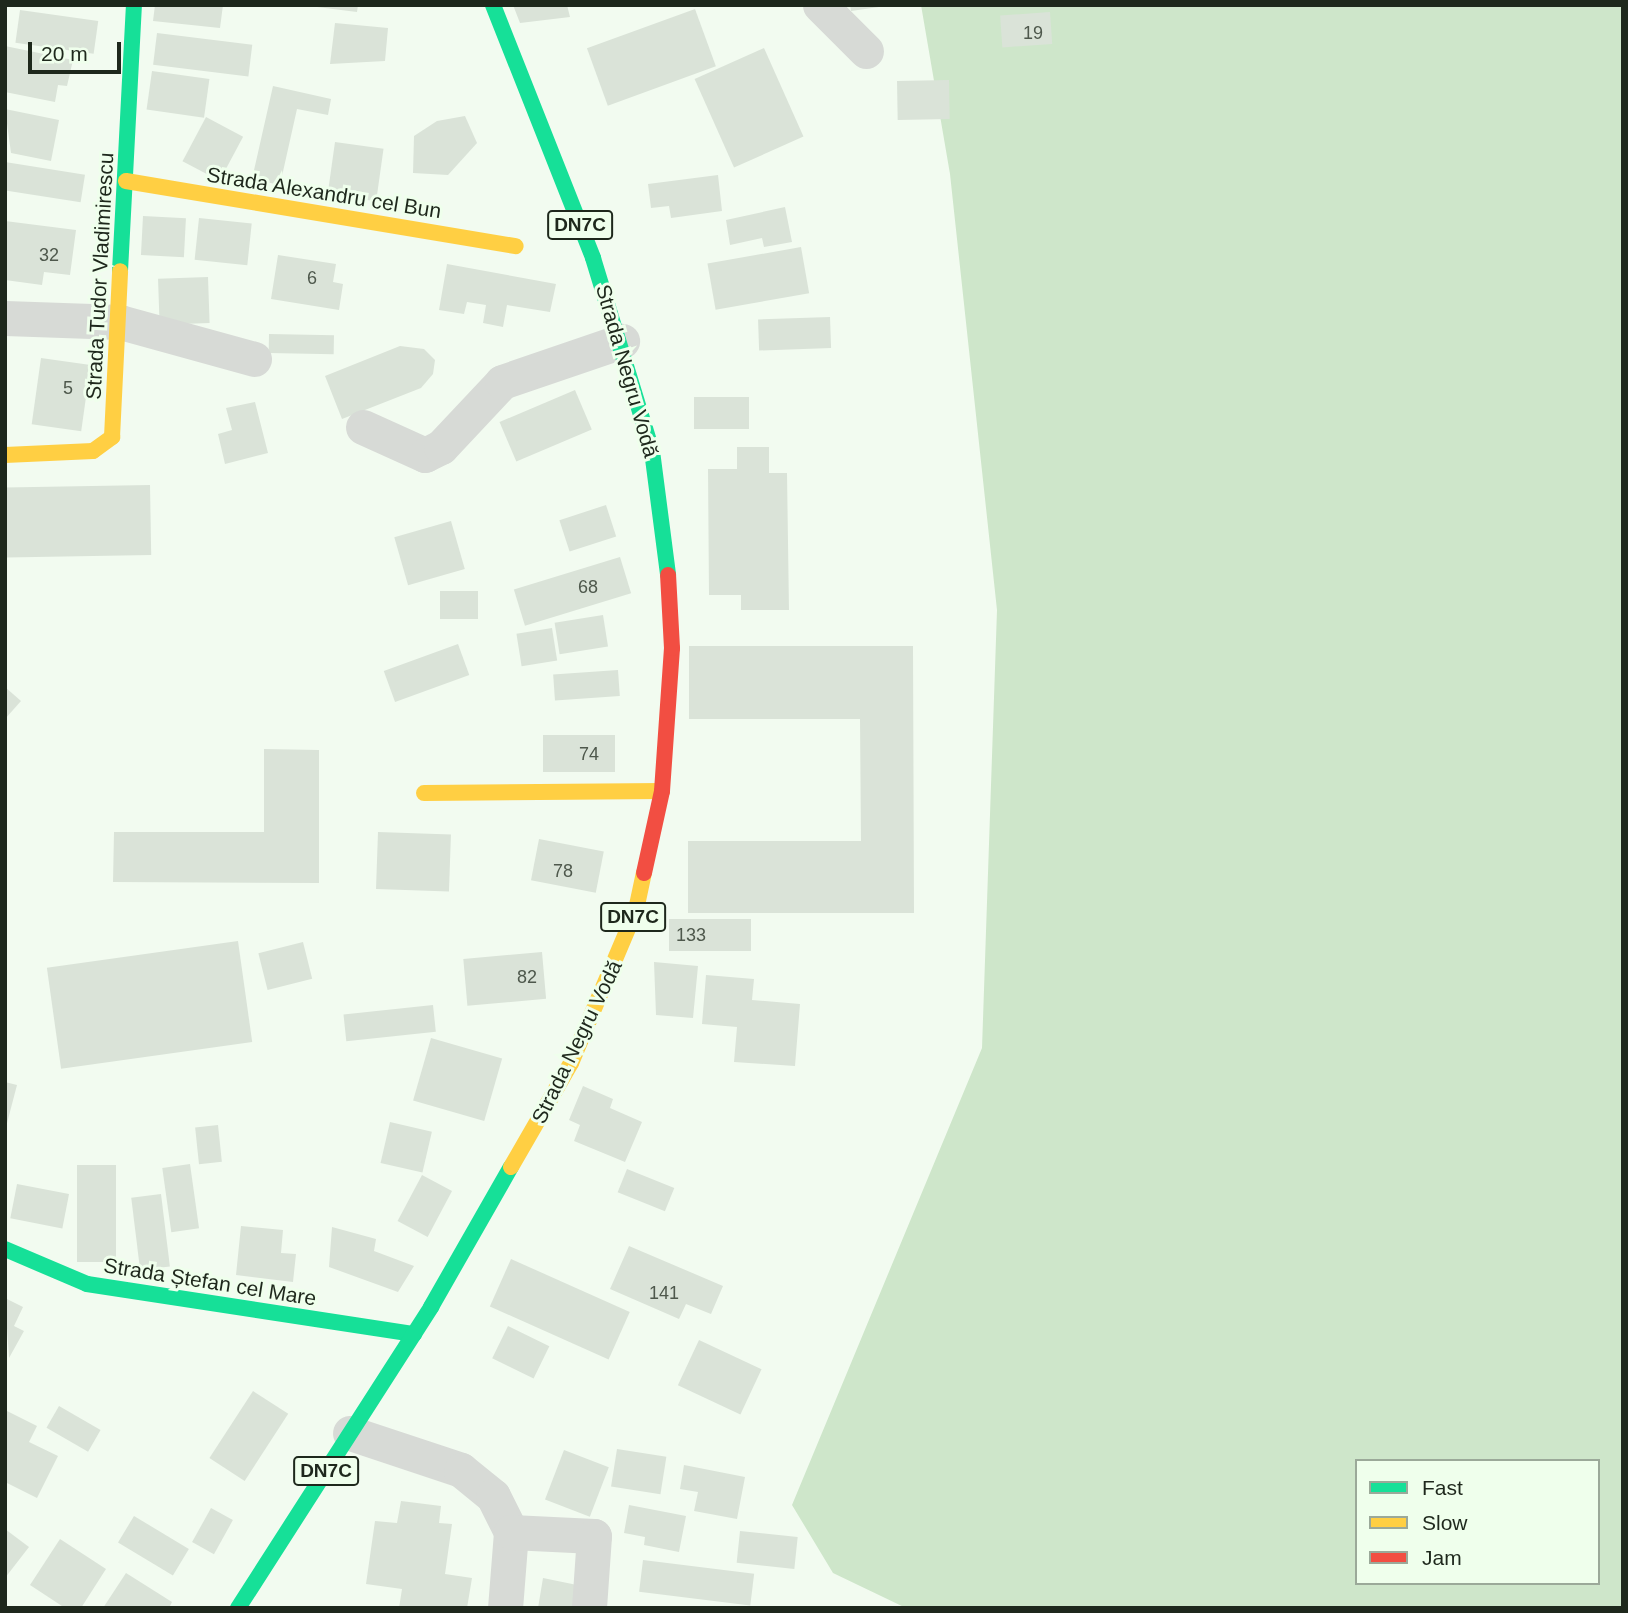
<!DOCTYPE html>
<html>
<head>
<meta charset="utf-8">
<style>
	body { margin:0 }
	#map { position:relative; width:1628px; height:1613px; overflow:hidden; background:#f2fbf0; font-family:Arial,sans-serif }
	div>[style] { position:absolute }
	.green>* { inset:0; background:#cee6ca }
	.building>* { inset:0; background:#dae3d8; transform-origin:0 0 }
	.street>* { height:35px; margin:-17.5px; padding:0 17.5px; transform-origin:17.5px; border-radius:17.5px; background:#d7dad6 }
	.fast>* { height:16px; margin:-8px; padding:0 8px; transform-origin:8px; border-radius:8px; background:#16e098 }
	.slow>* { height:16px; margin:-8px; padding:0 8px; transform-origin:8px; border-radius:8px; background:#ffcf43 }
	.jam>* { height:16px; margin:-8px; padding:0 8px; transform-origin:8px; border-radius:8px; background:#f24e42 }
	span { translate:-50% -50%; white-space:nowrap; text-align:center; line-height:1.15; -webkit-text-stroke:6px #efffec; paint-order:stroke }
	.number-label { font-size:18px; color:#4e584c }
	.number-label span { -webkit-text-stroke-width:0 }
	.shield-label span { padding:2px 5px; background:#efffec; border:2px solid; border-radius:5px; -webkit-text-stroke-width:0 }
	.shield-label { font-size:19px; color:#1e281c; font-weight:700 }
	.street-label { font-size:21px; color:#1e281c }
	.frame { position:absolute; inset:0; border:7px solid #1e281c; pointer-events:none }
	.legend { position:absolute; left:1355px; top:1459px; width:245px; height:126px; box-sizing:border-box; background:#efffec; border:2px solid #9ba999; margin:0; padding:9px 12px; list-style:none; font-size:21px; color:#1e281c }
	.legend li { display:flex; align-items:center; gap:14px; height:35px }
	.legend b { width:35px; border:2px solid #9ba999 }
	.scale { position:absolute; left:28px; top:42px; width:93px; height:32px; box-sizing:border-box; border:4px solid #1e281c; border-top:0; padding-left:9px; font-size:21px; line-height:24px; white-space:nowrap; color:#1e281c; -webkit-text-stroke:5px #efffec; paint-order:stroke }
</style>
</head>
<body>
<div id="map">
	<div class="green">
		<i style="clip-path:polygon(evenodd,921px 5px,1623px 5px,1623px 1608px,906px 1608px,833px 1573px,792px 1505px,982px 1048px,997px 610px,950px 174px,921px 5px,1357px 1461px,1598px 1461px,1598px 1583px,1357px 1583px,1357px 1461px)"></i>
	</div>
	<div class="building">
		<i style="clip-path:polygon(155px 5px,223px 5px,220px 28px,153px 21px)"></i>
		<i style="clip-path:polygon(301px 5px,358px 5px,357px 12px)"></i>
		<i style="clip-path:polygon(513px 5px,567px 5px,570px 17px,520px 23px)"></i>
		<i style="clip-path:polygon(850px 5px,879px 5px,879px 7px,851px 11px)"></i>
		<i style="left:695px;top:9px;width:61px;height:115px;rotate:70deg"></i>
		<i style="left:20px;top:10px;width:79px;height:33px;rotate:8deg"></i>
		<i style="left:1050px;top:12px;width:32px;height:50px;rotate:86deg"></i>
		<i style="clip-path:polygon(335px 23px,388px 28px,385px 61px,330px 64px)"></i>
		<i style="left:157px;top:33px;width:96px;height:32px;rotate:7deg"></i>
		<i style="clip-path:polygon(5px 46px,73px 60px,67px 86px,58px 85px,55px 102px,5px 92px)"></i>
		<i style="left:764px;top:48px;width:97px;height:76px;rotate:66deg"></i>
		<i style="left:152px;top:71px;width:58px;height:39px;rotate:8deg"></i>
		<i style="left:949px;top:80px;width:39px;height:52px;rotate:89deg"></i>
		<i style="clip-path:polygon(273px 86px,331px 99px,328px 115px,297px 109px,280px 185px,252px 179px)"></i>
		<i style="clip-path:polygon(5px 109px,59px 120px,51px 161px,11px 153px)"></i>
		<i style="clip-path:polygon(465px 116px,477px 143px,448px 175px,413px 173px,414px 136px,437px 121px)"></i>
		<i style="left:206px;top:117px;width:42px;height:50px;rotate:28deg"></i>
		<i style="left:335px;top:142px;width:49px;height:53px;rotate:8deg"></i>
		<i style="left:5px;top:162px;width:81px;height:28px;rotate:9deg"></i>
		<i style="clip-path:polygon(718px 175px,722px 211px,671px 218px,669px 206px,651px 208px,648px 184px)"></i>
		<i style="clip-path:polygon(785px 207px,792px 242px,764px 247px,762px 238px,730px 245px,726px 220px)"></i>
		<i style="left:143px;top:216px;width:43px;height:39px;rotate:3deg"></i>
		<i style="left:199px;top:218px;width:53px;height:42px;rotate:6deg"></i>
		<i style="clip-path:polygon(5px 221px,76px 230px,70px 275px,44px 272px,42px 285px,5px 280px)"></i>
		<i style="left:801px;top:247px;width:47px;height:95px;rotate:80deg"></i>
		<i style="clip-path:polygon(278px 255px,336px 264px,333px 282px,343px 284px,339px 310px,271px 299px)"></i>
		<i style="clip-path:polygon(447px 264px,556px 284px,550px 312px,507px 305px,503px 327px,483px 323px,486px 305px,467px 302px,464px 314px,439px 310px)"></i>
		<i style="left:208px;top:277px;width:46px;height:50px;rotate:88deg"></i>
		<i style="left:830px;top:317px;width:31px;height:72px;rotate:88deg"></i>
		<i style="left:269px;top:334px;width:65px;height:19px;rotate:1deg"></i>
		<i style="clip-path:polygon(400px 346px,424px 349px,435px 360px,433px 374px,421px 388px,342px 419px,325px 376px)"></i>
		<i style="left:41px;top:358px;width:50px;height:67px;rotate:8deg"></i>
		<i style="left:575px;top:390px;width:43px;height:82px;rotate:67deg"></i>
		<i style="left:694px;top:397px;width:55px;height:32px"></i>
		<i style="clip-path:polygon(255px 402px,268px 453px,225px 464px,218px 434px,232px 430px,226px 408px)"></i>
		<i style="clip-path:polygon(737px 447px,769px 447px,769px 473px,787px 473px,789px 610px,741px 610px,741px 595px,709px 595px,708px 469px,737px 469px)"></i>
		<i style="left:150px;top:485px;width:70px;height:145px;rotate:89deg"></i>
		<i style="left:606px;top:505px;width:33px;height:49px;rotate:72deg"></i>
		<i style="left:451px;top:521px;width:50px;height:59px;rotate:74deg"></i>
		<i style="left:620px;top:557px;width:38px;height:111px;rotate:73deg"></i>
		<i style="left:478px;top:591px;width:28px;height:38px;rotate:90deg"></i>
		<i style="left:603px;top:615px;width:32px;height:49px;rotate:81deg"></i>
		<i style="left:552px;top:628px;width:33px;height:36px;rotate:81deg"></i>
		<i style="left:458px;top:644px;width:33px;height:79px;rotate:70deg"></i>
		<i style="clip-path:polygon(689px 646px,913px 646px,914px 913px,688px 913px,688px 841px,861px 841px,860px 719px,689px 719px)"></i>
		<i style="left:618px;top:670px;width:26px;height:65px;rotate:86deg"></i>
		<i style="clip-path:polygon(5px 687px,21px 701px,5px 719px)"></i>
		<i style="left:543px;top:735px;width:72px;height:37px"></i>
		<i style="clip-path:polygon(264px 749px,319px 750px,319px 883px,113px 882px,114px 832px,264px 832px)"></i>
		<i style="left:378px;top:832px;width:73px;height:57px;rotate:2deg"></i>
		<i style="left:539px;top:839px;width:66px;height:42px;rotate:11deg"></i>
		<i style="left:669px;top:919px;width:82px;height:32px"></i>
		<i style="left:238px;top:941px;width:102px;height:193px;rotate:82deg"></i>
		<i style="left:303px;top:942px;width:38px;height:46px;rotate:76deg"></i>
		<i style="left:542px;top:952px;width:47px;height:79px;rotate:85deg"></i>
		<i style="clip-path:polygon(654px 962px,698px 966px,693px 1018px,656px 1015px)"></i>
		<i style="clip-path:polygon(706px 975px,754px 979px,752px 1000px,800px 1004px,795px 1066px,734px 1062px,737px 1027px,702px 1024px)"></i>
		<i style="left:433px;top:1005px;width:27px;height:90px;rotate:84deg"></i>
		<i style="left:431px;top:1038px;width:74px;height:65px;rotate:16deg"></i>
		<i style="clip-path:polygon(5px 1082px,17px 1085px,6px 1127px,5px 1127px)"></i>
		<i style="clip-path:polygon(583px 1086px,613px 1099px,610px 1108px,642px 1122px,625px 1162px,574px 1141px,580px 1125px,569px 1120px)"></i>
		<i style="left:390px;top:1122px;width:43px;height:42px;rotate:13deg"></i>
		<i style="left:218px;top:1125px;width:37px;height:23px;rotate:84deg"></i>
		<i style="left:190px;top:1164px;width:65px;height:28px;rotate:82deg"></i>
		<i style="left:77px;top:1165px;width:39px;height:97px"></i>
		<i style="left:627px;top:1169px;width:51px;height:25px;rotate:22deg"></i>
		<i style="left:422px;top:1175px;width:34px;height:52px;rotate:28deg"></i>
		<i style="left:17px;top:1184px;width:53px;height:35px;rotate:11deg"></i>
		<i style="left:161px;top:1194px;width:73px;height:30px;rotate:83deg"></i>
		<i style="clip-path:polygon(241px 1226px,283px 1230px,281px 1253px,296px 1254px,293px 1282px,236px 1275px)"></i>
		<i style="clip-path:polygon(332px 1227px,376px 1239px,374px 1251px,414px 1266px,398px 1292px,329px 1267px)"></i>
		<i style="clip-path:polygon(629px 1246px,723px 1286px,711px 1314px,686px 1304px,679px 1319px,610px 1289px)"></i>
		<i style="left:511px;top:1259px;width:130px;height:52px;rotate:24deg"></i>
		<i style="clip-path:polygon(5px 1298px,23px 1307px,14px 1326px,24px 1331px,9px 1358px)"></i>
		<i style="left:508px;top:1326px;width:46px;height:36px;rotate:26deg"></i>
		<i style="left:699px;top:1340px;width:69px;height:50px;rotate:25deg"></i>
		<i style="left:253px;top:1391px;width:42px;height:80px;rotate:33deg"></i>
		<i style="left:59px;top:1406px;width:48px;height:25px;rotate:30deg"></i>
		<i style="clip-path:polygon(5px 1410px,37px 1426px,29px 1442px,58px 1456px,37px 1498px,5px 1482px)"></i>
		<i style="left:617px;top:1449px;width:50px;height:38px;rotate:9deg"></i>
		<i style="left:564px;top:1450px;width:48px;height:53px;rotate:21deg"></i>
		<i style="clip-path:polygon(684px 1465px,745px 1477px,737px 1519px,694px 1511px,698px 1492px,680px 1489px)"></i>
		<i style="clip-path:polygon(401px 1501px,441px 1506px,439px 1523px,452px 1524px,445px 1574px,472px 1578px,467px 1608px,399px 1608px,402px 1589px,366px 1584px,375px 1521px,397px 1523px)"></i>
		<i style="clip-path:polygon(629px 1505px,686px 1516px,679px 1552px,644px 1545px,645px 1537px,624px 1533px)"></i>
		<i style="left:211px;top:1508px;width:25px;height:39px;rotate:29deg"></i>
		<i style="left:134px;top:1516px;width:64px;height:31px;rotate:31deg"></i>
		<i style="clip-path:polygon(5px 1529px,29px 1547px,5px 1578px)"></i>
		<i style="left:740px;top:1531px;width:58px;height:32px;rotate:6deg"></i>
		<i style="clip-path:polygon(60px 1539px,106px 1569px,81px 1608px,65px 1608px,30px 1585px)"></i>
		<i style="left:643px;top:1560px;width:112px;height:32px;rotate:7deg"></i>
		<i style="clip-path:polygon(126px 1573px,172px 1602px,169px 1608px,103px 1608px)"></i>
		<i style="clip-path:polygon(543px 1578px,577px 1585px,573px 1608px,538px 1608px)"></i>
	</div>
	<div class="street">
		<i style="left:820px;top:5px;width:65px;rotate:45deg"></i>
		<i style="left:5px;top:318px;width:115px;rotate:2deg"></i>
		<i style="left:120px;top:322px;width:139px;rotate:15.4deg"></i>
		<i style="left:363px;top:427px;width:68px;rotate:24.3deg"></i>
		<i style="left:425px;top:455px;width:18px;rotate:-27deg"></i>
		<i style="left:441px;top:447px;width:89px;rotate:-46.8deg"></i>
		<i style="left:502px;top:382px;width:127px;rotate:-18.9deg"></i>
		<i style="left:350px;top:1433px;width:117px;rotate:18.4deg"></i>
		<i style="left:461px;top:1470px;width:41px;rotate:39.1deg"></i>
		<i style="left:493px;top:1496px;width:40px;rotate:63.4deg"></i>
		<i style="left:511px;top:1532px;width:76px;rotate:94.5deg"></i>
		<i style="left:511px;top:1532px;width:83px;rotate:2.8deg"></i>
		<i style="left:594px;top:1536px;width:72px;rotate:94deg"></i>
	</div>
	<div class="fast">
		<i style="left:493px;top:5px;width:272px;rotate:68.4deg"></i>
		<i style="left:593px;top:258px;width:202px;rotate:73deg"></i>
		<i style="left:652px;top:451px;width:125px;rotate:82.6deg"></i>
		<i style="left:120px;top:271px;width:266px;rotate:-87deg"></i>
		<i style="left:5px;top:1249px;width:89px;rotate:23.1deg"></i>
		<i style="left:87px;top:1284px;width:331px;rotate:8.7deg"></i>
		<i style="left:238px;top:1608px;width:358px;rotate:-57.3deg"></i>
		<i style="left:431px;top:1307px;width:161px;rotate:-60.3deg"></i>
	</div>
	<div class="slow">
		<i style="left:126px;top:181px;width:395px;rotate:9.5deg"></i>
		<i style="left:5px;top:455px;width:88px;rotate:-2.6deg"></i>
		<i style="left:93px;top:451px;width:24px;rotate:-36deg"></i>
		<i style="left:112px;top:437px;width:166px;rotate:-87.2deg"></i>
		<i style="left:424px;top:793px;width:238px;rotate:-0.5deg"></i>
		<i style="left:511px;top:1167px;width:120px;rotate:-60deg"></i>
		<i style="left:571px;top:1063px;width:166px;rotate:-67deg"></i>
		<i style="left:636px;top:910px;width:38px;rotate:-78deg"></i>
	</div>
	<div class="jam">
		<i style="left:644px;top:873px;width:84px;rotate:-77.6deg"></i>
		<i style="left:662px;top:791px;width:143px;rotate:-86deg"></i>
		<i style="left:672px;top:648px;width:73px;rotate:-93.1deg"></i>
	</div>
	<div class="number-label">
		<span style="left:1033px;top:33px">19</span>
		<span style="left:49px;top:255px">32</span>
		<span style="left:312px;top:278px">6</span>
		<span style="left:68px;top:388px">5</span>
		<span style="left:588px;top:587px">68</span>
		<span style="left:589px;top:754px">74</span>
		<span style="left:563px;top:871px">78</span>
		<span style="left:691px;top:935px">133</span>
		<span style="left:527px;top:977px">82</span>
		<span style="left:664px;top:1293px">141</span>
	</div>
	<div class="shield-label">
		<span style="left:580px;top:225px">DN7C</span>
		<span style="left:633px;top:917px">DN7C</span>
		<span style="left:326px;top:1471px">DN7C</span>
	</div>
	<div class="street-label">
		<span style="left:324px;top:193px;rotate:9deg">Strada Alexandru cel Bun</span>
		<span style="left:100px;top:276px;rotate:-87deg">Strada Tudor Vladimirescu</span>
		<span style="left:627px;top:371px;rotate:74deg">Strada Negru Vodă</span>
		<span style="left:577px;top:1042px;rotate:-64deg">Strada Negru Vodă</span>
		<span style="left:210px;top:1282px;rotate:9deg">Strada Ștefan cel Mare</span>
	</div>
	<div class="frame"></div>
	<ul class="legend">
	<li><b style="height:9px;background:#16e098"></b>Fast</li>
	<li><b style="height:9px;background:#ffcf43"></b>Slow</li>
	<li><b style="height:9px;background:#f24e42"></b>Jam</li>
	</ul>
	<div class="scale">20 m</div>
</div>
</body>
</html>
